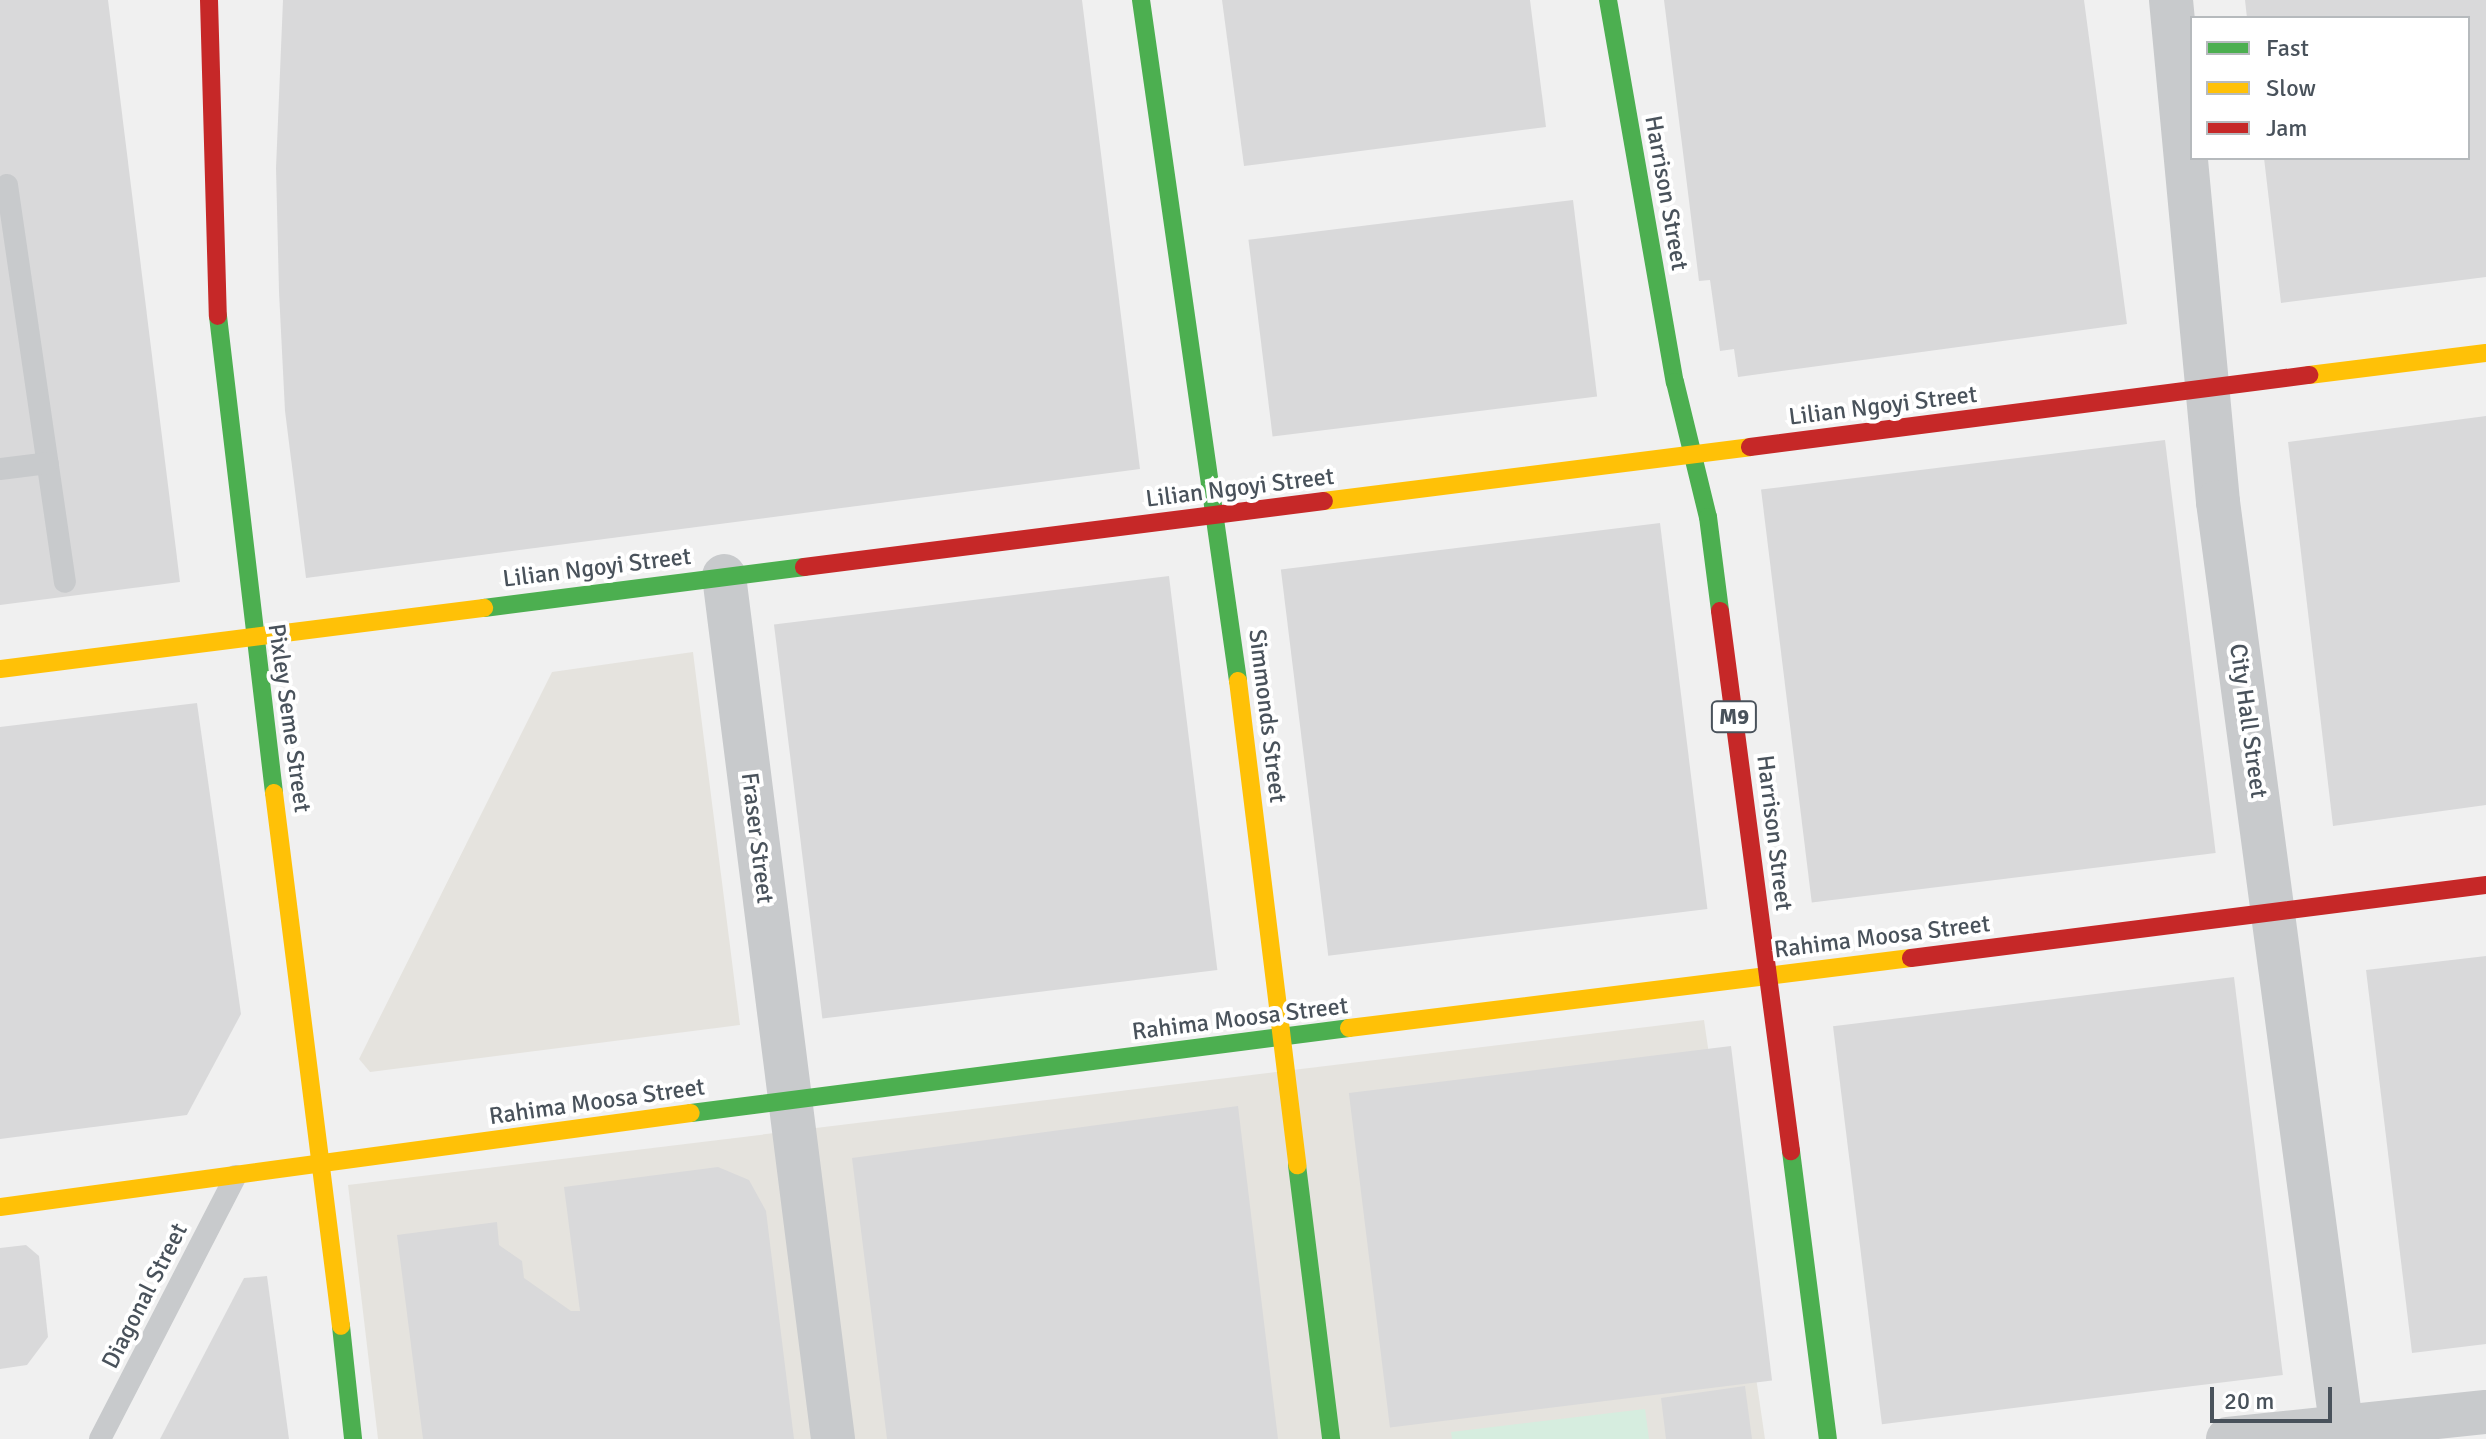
<!DOCTYPE html>
<html>
<head>
<meta charset="utf-8">
<style>
	body { margin:0 }
	#map { position:relative; width:2486px; height:1439px; overflow:hidden; background:#f0f0f0; font-family:Signika,sans-serif }
	div>[style] { position:absolute }
	.commercial>* { inset:0; background:#e5e3de }
	.green>* { inset:0; background:#d6eddf }
	.building>* { inset:0; background:#d9d9da; transform-origin:0 0 }
	.lane>* { height:22px; margin:-11px; padding:0 11px; transform-origin:11px; border-radius:11px; background:#c8cacc }
	.street>* { height:44px; margin:-22px; padding:0 22px; transform-origin:22px; border-radius:22px; background:#c8cacc }
	.fast>* { height:18px; margin:-9px; padding:0 9px; transform-origin:9px; border-radius:9px; background:#4caf50 }
	.slow>* { height:18px; margin:-9px; padding:0 9px; transform-origin:9px; border-radius:9px; background:#ffc107 }
	.jam>* { height:18px; margin:-9px; padding:0 9px; transform-origin:9px; border-radius:9px; background:#c62828 }
	span { translate:-50% -50%; white-space:nowrap; text-align:center; line-height:1.15; -webkit-text-stroke:8px #fff; paint-order:stroke }
	.shield-label span { padding:2px 6px; background:#fff; border:2px solid; border-radius:6px; -webkit-text-stroke-width:0 }
	.shield-label { font-size:22px; color:#49525b; font-weight:700 }
	.street-label { font-size:24px; color:#49525b }
	.legend { position:absolute; left:2190px; top:16px; width:280px; height:144px; box-sizing:border-box; background:#fff; border:2px solid #b6babd; margin:0; padding:10px 14px; list-style:none; font-size:24px; color:#49525b }
	.legend li { display:flex; align-items:center; gap:16px; height:40px }
	.legend b { width:40px; border:2px solid #b6babd }
	.scale { position:absolute; left:2210px; top:1387px; width:122px; height:36px; box-sizing:border-box; border:4px solid #49525b; border-top:0; padding-left:10px; font-size:24px; line-height:28px; white-space:nowrap; color:#49525b; -webkit-text-stroke:6px #fff; paint-order:stroke }
</style>
</head>
<body>
<div id="map">
	<div class="commercial">
		<i style="clip-path:polygon(693px 652px,740px 1025px,370px 1072px,359px 1059px,552px 672px)"></i>
		<i style="clip-path:polygon(1704px 1020px,1765px 1439px,378px 1439px,348px 1185px)"></i>
	</div>
	<div class="green">
		<i style="clip-path:polygon(1645px 1409px,1649px 1439px,1452px 1439px,1451px 1432px)"></i>
	</div>
	<div class="building">
		<i style="clip-path:polygon(0 0,108px 0,180px 582px,0 605px)"></i>
		<i style="clip-path:polygon(283px 0,1082px 0,1140px 469px,306px 578px,285px 411px,279px 292px,276px 168px)"></i>
		<i style="clip-path:polygon(1222px 0,1530px 0,1546px 127px,1244px 166px)"></i>
		<i style="clip-path:polygon(1664px 0,2084px 0,2127px 324px,1738px 377px,1734px 349px,1720px 351px,1710px 280px,1699px 281px)"></i>
		<i style="clip-path:polygon(2245px 0,2486px 0,2486px 277px,2281px 303px,2264px 158px,2468px 158px,2468px 18px,2247px 18px)"></i>
		<i style="left:1573px;top:200px;width:198px;height:327px;rotate:83deg"></i>
		<i style="clip-path:polygon(2486px 416px,2486px 805px,2333px 826px,2288px 442px)"></i>
		<i style="left:2165px;top:440px;width:416px;height:407px;rotate:83deg"></i>
		<i style="left:1660px;top:523px;width:389px;height:382px;rotate:83deg"></i>
		<i style="left:1169px;top:576px;width:397px;height:398px;rotate:83deg"></i>
		<i style="clip-path:polygon(197px 703px,241px 1014px,187px 1115px,0 1139px,0 727px)"></i>
		<i style="clip-path:polygon(2486px 956px,2486px 1344px,2412px 1353px,2366px 970px)"></i>
		<i style="left:2234px;top:977px;width:401px;height:404px;rotate:83deg"></i>
		<i style="left:1731px;top:1046px;width:337px;height:385px;rotate:83deg"></i>
		<i style="clip-path:polygon(1238px 1106px,1278px 1439px,887px 1439px,852px 1158px)"></i>
		<i style="clip-path:polygon(718px 1167px,749px 1180px,766px 1211px,794px 1439px,423px 1439px,397px 1235px,497px 1222px,499px 1245px,522px 1261px,524px 1278px,571px 1311px,580px 1311px,564px 1187px)"></i>
		<i style="clip-path:polygon(26px 1245px,39px 1256px,48px 1337px,27px 1365px,0 1369px,0 1248px)"></i>
		<i style="clip-path:polygon(267px 1276px,289px 1439px,160px 1439px,244px 1278px)"></i>
		<i style="clip-path:polygon(1745px 1386px,1752px 1439px,1666px 1439px,1661px 1398px)"></i>
	</div>
	<div class="lane">
		<i style="left:7px;top:185px;width:401px;rotate:81.7deg"></i>
		<i style="left:0;top:469px;width:48px;rotate:-7.1deg"></i>
		<i style="left:100px;top:1439px;width:296px;rotate:-62.7deg"></i>
	</div>
	<div class="street">
		<i style="left:2171px;top:0;width:504px;rotate:84.65deg"></i>
		<i style="left:2218px;top:502px;width:945px;rotate:82.4deg"></i>
		<i style="left:724px;top:576px;width:870px;rotate:82.8deg"></i>
		<i style="left:2228px;top:1439px;width:259px;rotate:-6deg"></i>
	</div>
	<div class="fast">
		<i style="left:1141px;top:0;width:688px;rotate:81.89deg"></i>
		<i style="left:1608px;top:0;width:388px;rotate:80.1deg"></i>
		<i style="left:1675px;top:382px;width:139px;rotate:76.3deg"></i>
		<i style="left:1708px;top:517px;width:95px;rotate:82.7deg"></i>
		<i style="left:218px;top:316px;width:480px;rotate:83.3deg"></i>
		<i style="left:484px;top:608px;width:323px;rotate:-7.3deg"></i>
		<i style="left:691px;top:1113px;width:663px;rotate:-7.36deg"></i>
		<i style="left:1791px;top:1151px;width:290px;rotate:82.7deg"></i>
		<i style="left:1297px;top:1165px;width:276px;rotate:82.9deg"></i>
		<i style="left:341px;top:1326px;width:114px;rotate:83.9deg"></i>
	</div>
	<div class="slow">
		<i style="left:2309px;top:375px;width:178px;rotate:-7.1deg"></i>
		<i style="left:1324px;top:501px;width:429px;rotate:-7.2deg"></i>
		<i style="left:0;top:669px;width:488px;rotate:-7.2deg"></i>
		<i style="left:1238px;top:681px;width:488px;rotate:83deg"></i>
		<i style="left:274px;top:793px;width:537px;rotate:82.84deg"></i>
		<i style="left:1349px;top:1028px;width:566px;rotate:-7.1deg"></i>
		<i style="left:0;top:1207px;width:697px;rotate:-7.75deg"></i>
	</div>
	<div class="jam">
		<i style="left:209px;top:0;width:316px;rotate:88.4deg"></i>
		<i style="left:1750px;top:447px;width:564px;rotate:-7.34deg"></i>
		<i style="left:804px;top:567px;width:524px;rotate:-7.23deg"></i>
		<i style="left:1720px;top:611px;width:545px;rotate:82.51deg"></i>
		<i style="left:1911px;top:958px;width:580px;rotate:-7.24deg"></i>
	</div>
	<div class="shield-label">
		<span style="left:1734px;top:717px">M9</span>
	</div>
	<div class="street-label">
		<span style="left:1666px;top:193px;rotate:80deg">Harrison Street</span>
		<span style="left:1883px;top:406px;rotate:-7deg">Lilian Ngoyi Street</span>
		<span style="left:1240px;top:488px;rotate:-7deg">Lilian Ngoyi Street</span>
		<span style="left:597px;top:568px;rotate:-7deg">Lilian Ngoyi Street</span>
		<span style="left:1267px;top:716px;rotate:83deg">Simmonds Street</span>
		<span style="left:289px;top:718px;rotate:82deg">Pixley Seme Street</span>
		<span style="left:2248px;top:721px;rotate:82deg">City Hall Street</span>
		<span style="left:1774px;top:833px;rotate:83deg">Harrison Street</span>
		<span style="left:757px;top:838px;rotate:83deg">Fraser Street</span>
		<span style="left:1882px;top:937px;rotate:-7deg">Rahima Moosa Street</span>
		<span style="left:1240px;top:1019px;rotate:-7deg">Rahima Moosa Street</span>
		<span style="left:597px;top:1102px;rotate:-8deg">Rahima Moosa Street</span>
		<span style="left:145px;top:1296px;rotate:-63deg">Diagonal Street</span>
	</div>
	<ul class="legend">
	<li><b style="height:10px;background:#4caf50"></b>Fast</li>
	<li><b style="height:10px;background:#ffc107"></b>Slow</li>
	<li><b style="height:10px;background:#c62828"></b>Jam</li>
	</ul>
	<div class="scale">20 m</div>
</div>
</body>
</html>
